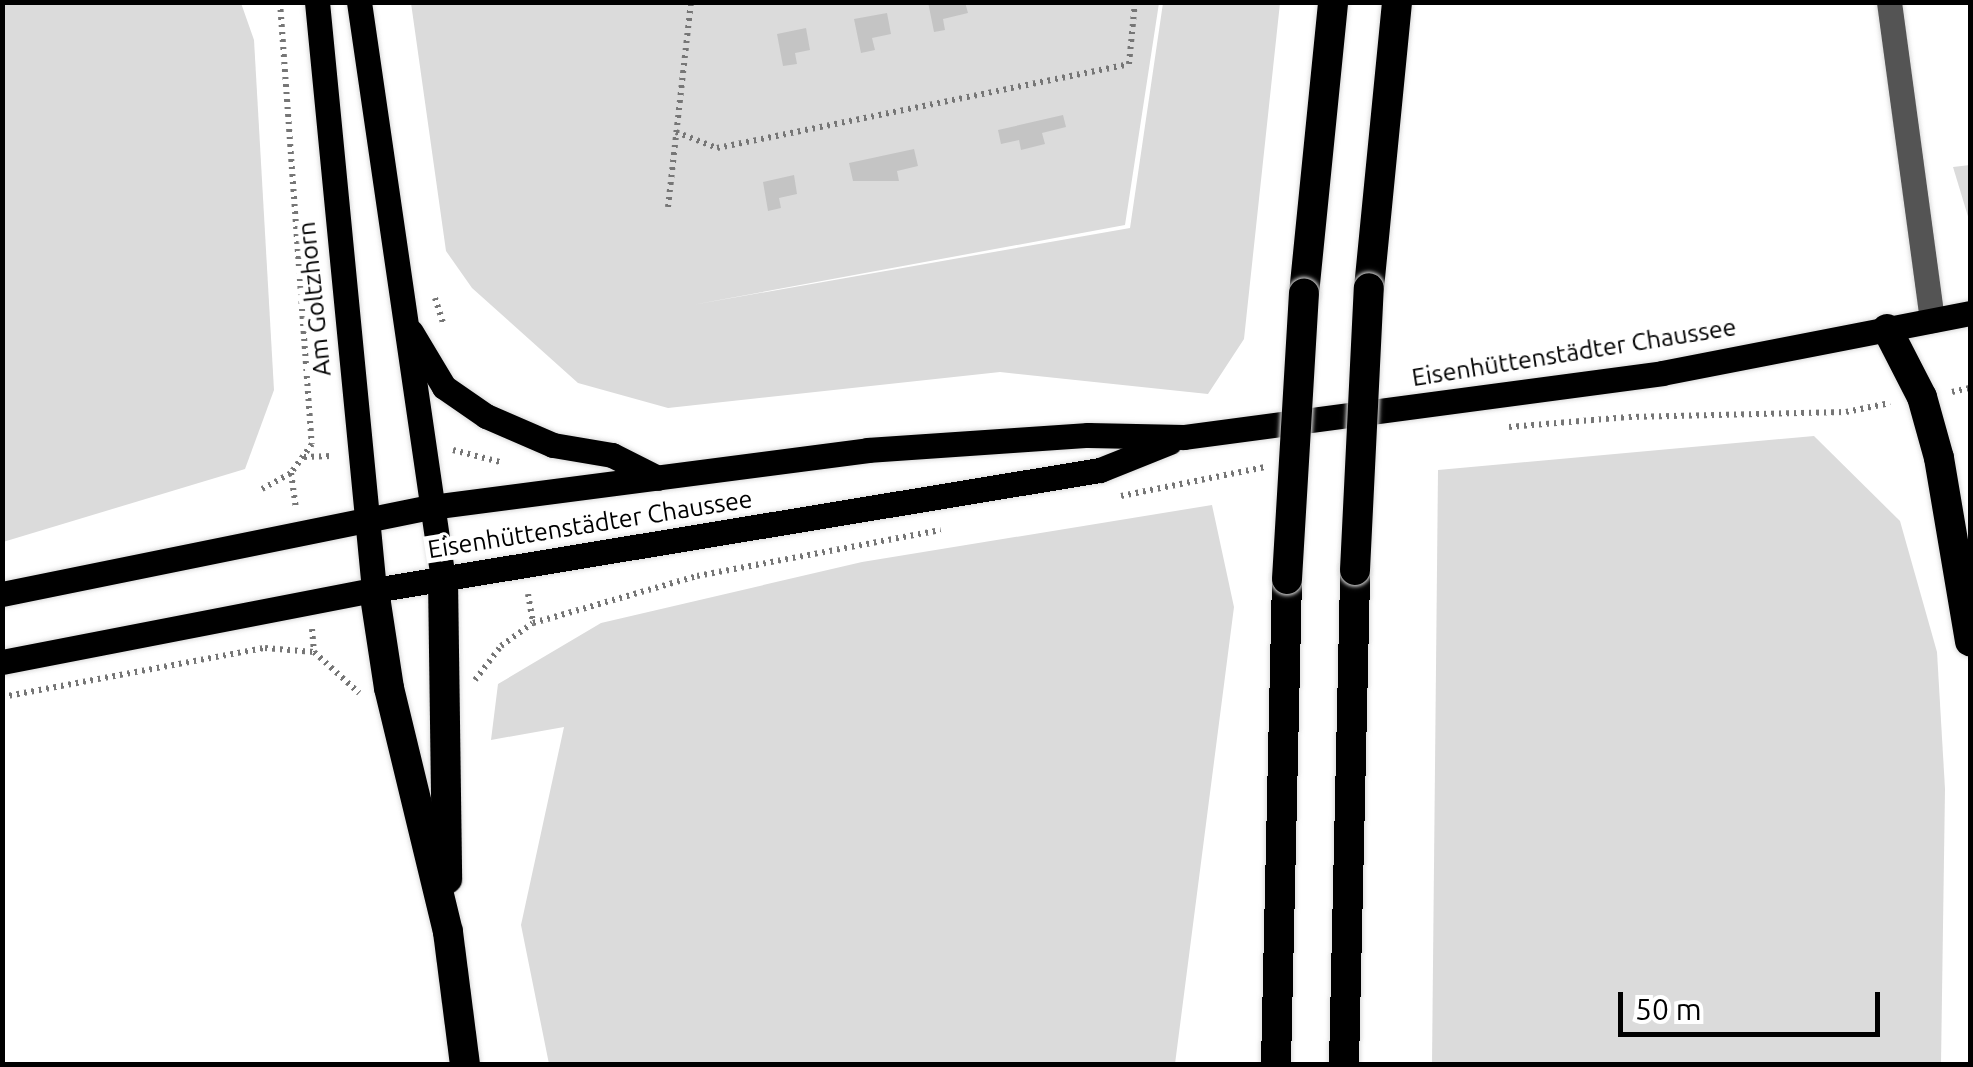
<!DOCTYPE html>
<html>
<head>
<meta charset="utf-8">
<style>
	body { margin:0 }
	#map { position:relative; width:1973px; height:1067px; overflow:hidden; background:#fff; font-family:Ubuntu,sans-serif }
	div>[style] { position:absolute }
	.green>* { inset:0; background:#dbdbdb }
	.building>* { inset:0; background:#c4c4c4 }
	.path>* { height:6px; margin-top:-3px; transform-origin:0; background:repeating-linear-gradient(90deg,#767676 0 2.5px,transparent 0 7.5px) }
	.roads { filter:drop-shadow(0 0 2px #dbdbdb) drop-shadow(0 0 2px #dbdbdb) }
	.minor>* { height:25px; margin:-12.5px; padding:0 12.5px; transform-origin:12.5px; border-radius:12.5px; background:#545454 }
	.major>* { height:25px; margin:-12.5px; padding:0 12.5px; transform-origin:12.5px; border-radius:12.5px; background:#000 }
	.highway>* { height:30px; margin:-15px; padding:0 15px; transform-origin:15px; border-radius:15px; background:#000 }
	.bridges { filter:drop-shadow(0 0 2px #dbdbdb) drop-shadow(0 0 2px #dbdbdb) }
	.highway-bridge>* { height:30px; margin:-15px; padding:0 15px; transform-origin:15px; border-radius:15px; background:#000 }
	span { translate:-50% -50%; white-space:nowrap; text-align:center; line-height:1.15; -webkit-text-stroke:10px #fff; paint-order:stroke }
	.street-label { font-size:25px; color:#000 }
	.frame { position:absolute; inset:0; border:5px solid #000; pointer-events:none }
	.scale { position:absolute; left:1618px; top:992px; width:262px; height:45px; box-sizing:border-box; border:5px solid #000; border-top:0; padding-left:12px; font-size:30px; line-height:35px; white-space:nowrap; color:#000; -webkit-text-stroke:8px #fff; paint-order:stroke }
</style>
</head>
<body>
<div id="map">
	<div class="green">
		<i style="clip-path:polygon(3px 2px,241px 3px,254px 40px,274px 390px,245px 469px,3px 542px)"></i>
		<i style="clip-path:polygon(411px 3px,1159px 3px,1125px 225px,692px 305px,1130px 228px,1163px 3px,1280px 3px,1244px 339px,1208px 394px,1000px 372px,668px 408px,578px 383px,472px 288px,446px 251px)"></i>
		<i style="clip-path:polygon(1970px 165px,1970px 223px,1953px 167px)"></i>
		<i style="clip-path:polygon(1814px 436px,1900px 521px,1937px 652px,1945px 789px,1941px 1064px,1432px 1064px,1438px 470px)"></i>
		<i style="clip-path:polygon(1212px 505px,1234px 607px,1175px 1064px,549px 1064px,521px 925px,564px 727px,491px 740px,498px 684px,601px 623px,862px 562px)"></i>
	</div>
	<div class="building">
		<i style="clip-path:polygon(928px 2px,965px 2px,968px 13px,943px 19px,945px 30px,934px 32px)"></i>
		<i style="clip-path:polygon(887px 13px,891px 34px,872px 38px,875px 50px,861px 53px,854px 19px)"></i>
		<i style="clip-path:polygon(806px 28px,810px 50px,795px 53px,797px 64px,783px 66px,777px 34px)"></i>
		<i style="clip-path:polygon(1063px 115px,1066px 127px,1042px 133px,1045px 144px,1021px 150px,1019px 140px,1001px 144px,998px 130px)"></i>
		<i style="clip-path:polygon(914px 149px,918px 166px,897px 171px,899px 181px,853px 181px,849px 163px)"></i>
		<i style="clip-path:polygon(794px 175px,797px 194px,779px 198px,781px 208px,768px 211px,763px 182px)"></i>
	</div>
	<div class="path">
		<i style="left:280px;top:2px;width:443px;rotate:85.9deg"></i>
		<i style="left:312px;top:444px;width:36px;rotate:126deg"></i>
		<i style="left:291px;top:473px;width:35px;rotate:82deg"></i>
		<i style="left:676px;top:132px;width:44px;rotate:21.3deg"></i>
		<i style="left:717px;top:148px;width:420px;rotate:-11.5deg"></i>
		<i style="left:1129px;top:64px;width:62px;rotate:-84.5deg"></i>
		<i style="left:668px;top:207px;width:206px;rotate:-83.6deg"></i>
		<i style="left:435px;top:298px;width:28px;rotate:72deg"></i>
		<i style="left:1952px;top:392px;width:18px;rotate:-13deg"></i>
		<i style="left:1509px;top:427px;width:120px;rotate:-4.8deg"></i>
		<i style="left:1629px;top:417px;width:217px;rotate:-1.3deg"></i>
		<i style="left:1846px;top:412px;width:45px;rotate:-11.6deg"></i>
		<i style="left:453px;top:450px;width:49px;rotate:14.3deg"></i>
		<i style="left:304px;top:457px;width:27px;rotate:-2deg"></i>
		<i style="left:262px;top:489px;width:33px;rotate:-29deg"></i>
		<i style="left:1121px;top:496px;width:147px;rotate:-11.4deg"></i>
		<i style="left:528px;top:594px;width:29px;rotate:80deg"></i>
		<i style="left:312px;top:629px;width:23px;rotate:85deg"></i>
		<i style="left:475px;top:680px;width:43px;rotate:-52.6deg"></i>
		<i style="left:501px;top:646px;width:39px;rotate:-36deg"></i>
		<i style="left:533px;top:623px;width:171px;rotate:-16deg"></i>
		<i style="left:697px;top:576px;width:248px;rotate:-10.7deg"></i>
		<i style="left:2px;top:697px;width:268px;rotate:-10.6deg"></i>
		<i style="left:265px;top:648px;width:49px;rotate:4.7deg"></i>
		<i style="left:314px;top:652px;width:61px;rotate:42.3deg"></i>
	</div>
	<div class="roads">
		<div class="minor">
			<i style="left:1889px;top:2px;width:321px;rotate:82.3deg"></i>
		</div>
		<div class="major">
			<i style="left:317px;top:2px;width:591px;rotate:84.46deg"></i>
			<i style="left:359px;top:2px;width:583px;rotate:81.72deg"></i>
			<i style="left:411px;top:332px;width:64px;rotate:59deg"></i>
			<i style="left:444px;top:387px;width:51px;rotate:34.6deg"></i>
			<i style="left:486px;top:416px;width:73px;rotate:23.4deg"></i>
			<i style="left:553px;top:445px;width:60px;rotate:9.6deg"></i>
			<i style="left:612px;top:455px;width:51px;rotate:26.6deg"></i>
			<i style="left:2px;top:594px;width:438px;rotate:-11.5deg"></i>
			<i style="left:431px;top:507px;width:440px;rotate:-7.4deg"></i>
			<i style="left:867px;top:450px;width:222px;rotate:-3.9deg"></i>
			<i style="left:1088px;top:435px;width:96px;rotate:1.2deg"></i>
			<i style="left:1184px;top:437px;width:482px;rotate:-7.6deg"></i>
			<i style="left:1662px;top:373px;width:314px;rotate:-11deg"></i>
			<i style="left:2px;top:662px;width:379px;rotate:-11deg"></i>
			<i style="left:374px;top:590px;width:736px;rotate:-9.39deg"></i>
			<i style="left:1100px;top:470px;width:75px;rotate:-21.8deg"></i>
		</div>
		<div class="highway">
			<i style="left:1369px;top:288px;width:287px;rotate:-84.4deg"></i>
			<i style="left:1304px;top:294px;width:293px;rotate:-84.3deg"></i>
			<i style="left:1887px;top:329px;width:76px;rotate:62.8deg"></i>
			<i style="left:1922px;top:397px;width:63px;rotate:74.4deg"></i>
			<i style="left:1939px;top:458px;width:186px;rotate:80.4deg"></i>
			<i style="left:443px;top:579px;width:300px;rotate:89.2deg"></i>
			<i style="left:374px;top:590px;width:99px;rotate:81.3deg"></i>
			<i style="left:389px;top:688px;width:251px;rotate:76.4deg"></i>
			<i style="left:448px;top:932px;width:133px;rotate:82.7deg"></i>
			<i style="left:1276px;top:1064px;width:485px;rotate:-88.7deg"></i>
			<i style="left:1344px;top:1064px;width:494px;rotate:-88.7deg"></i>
		</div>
	</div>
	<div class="bridges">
		<div class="highway-bridge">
			<i style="left:1355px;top:570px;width:282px;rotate:-87.2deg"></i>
			<i style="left:1287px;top:579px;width:286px;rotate:-86.6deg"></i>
		</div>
	</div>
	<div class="street-label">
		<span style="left:314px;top:299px;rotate:-96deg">Am Goltzhorn</span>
		<span style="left:1574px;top:352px;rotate:-9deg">Eisenhüttenstädter Chaussee</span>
		<span style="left:590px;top:524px;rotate:-9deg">Eisenhüttenstädter Chaussee</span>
	</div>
	<div class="frame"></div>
	<div class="scale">50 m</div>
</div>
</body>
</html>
